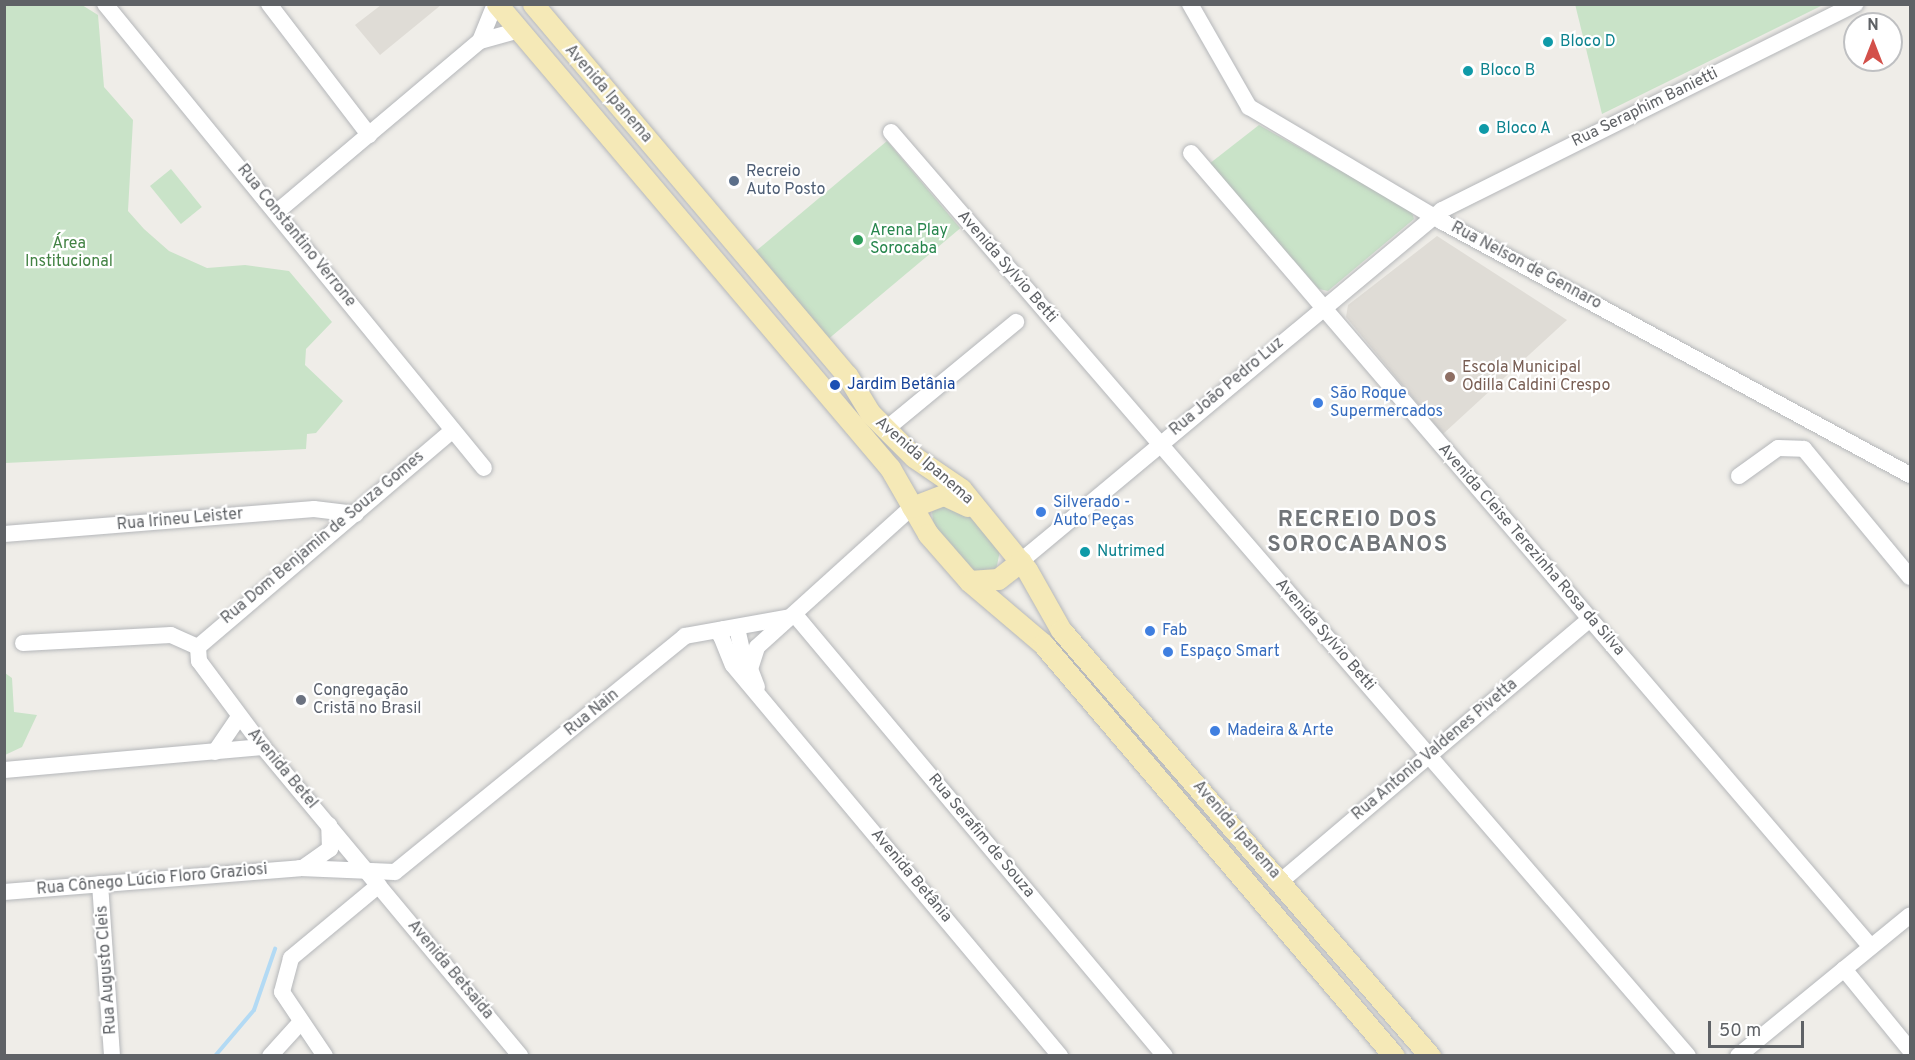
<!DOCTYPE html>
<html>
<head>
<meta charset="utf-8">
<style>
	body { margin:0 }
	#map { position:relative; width:1915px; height:1060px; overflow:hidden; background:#efede8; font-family:Overpass,sans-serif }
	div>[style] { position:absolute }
	.education>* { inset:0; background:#dfdcd6 }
	.green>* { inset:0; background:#c9e3c8; transform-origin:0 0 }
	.stream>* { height:4px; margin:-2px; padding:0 2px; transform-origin:2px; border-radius:2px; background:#b3daf4 }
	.roads { filter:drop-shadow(0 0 2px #b5b7ba) drop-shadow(0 0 2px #b5b7ba) }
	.minor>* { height:16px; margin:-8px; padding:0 8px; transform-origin:8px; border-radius:8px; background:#fff }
	.major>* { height:21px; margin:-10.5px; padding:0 10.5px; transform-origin:10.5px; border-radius:10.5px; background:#f5e9b7 }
	.dots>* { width:16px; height:16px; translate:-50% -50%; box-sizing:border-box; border:3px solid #fff; border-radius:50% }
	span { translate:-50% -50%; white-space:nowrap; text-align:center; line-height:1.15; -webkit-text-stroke:4.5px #fff; paint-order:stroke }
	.culture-label { font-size:16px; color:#0d838f }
	.left { translate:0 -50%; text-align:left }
	.street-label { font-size:16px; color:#5f6266 }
	.service-label { font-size:16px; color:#4e5e75 }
	.leisure-label { font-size:16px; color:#27864d }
	.park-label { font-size:16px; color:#428243 }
	.education-label { font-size:16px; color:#785e54 }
	.transit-label { font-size:16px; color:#164399 }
	.shop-label { font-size:16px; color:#366cbe }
	.worship-label { font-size:16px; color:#5b616d }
	.district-label { font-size:22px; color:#707478; font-weight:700; letter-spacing:1.5px }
	.frame { position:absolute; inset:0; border:6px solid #5f6266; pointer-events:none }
	.north { position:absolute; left:1843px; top:12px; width:60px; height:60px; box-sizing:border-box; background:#fff; border:2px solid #bfc0c2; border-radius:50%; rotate:0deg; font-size:16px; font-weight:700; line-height:24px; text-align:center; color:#5f6266 }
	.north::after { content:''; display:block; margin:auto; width:21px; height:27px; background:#d3504a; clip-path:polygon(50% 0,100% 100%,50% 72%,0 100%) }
	.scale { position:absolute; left:1708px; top:1021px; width:96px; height:27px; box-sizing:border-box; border:3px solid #5f6266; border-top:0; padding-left:8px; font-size:18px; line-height:21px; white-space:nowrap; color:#5f6266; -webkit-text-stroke:4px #fff; paint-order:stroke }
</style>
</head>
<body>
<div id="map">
	<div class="education">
		<i style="clip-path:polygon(381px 5px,381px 4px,441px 5px,380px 55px,355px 25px)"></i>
		<i style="clip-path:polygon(1437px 236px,1567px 320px,1443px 434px,1346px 317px,1348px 305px)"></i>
	</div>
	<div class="green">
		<i style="clip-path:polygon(5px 4px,82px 5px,98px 15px,104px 87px,133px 120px,128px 211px,144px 229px,169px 251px,207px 268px,245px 265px,289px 271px,332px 322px,306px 349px,305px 365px,343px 401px,316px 433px,307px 434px,306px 449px,5px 463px)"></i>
		<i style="clip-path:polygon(1575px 4px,1823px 4px,1823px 5px,1602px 114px)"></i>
		<i style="clip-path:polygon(1259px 125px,1411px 210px,1414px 219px,1328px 291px,1319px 289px,1209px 164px)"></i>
		<i style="left:887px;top:141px;width:114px;height:173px;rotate:50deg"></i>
		<i style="left:171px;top:169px;width:49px;height:27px;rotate:51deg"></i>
		<i style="clip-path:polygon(941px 504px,964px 508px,1001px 546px,996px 570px,970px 572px,934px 530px,932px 512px)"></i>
		<i style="clip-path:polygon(5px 673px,12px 678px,14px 712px,37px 715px,22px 747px,5px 755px)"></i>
	</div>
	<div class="stream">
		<i style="left:215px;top:1056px;width:60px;rotate:-49.7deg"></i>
		<i style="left:254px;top:1010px;width:65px;rotate:-71deg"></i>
	</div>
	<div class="roads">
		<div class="minor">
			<i style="left:105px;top:4px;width:599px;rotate:50.76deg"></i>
			<i style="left:269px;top:4px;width:165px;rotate:52.6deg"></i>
			<i style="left:1190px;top:4px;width:119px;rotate:60.2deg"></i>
			<i style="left:1249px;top:107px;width:226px;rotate:30.7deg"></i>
			<i style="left:1443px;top:222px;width:531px;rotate:28.45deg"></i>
			<i style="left:480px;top:41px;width:40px;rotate:-68deg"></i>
			<i style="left:891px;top:132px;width:1220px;rotate:49.22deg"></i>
			<i style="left:1191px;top:153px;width:1045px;rotate:49.42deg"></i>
			<i style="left:278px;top:211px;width:264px;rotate:-40.1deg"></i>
			<i style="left:480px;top:41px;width:41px;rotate:-15.4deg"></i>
			<i style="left:885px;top:430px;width:170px;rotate:-39.5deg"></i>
			<i style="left:1739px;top:476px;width:48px;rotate:-35.7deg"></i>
			<i style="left:1778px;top:448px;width:26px;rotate:2deg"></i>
			<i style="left:1804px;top:449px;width:166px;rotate:50.4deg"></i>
			<i style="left:4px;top:534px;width:311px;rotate:-4.6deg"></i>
			<i style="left:314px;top:509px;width:42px;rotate:6.8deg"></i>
			<i style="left:1021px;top:561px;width:548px;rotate:-39.82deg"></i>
			<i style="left:1442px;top:210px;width:462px;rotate:-26.5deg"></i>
			<i style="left:796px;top:616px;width:574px;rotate:50.02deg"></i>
			<i style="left:737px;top:628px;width:46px;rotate:77.5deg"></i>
			<i style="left:724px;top:629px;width:8px;rotate:113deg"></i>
			<i style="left:721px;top:636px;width:31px;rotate:68deg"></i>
			<i style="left:733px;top:665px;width:510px;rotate:50.09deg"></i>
			<i style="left:23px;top:643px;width:148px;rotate:-3.1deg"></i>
			<i style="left:171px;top:635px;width:30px;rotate:24deg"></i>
			<i style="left:198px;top:647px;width:14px;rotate:86deg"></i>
			<i style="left:199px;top:661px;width:107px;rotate:53.3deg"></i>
			<i style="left:263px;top:747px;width:402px;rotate:50.2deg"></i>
			<i style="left:198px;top:647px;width:333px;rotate:-40.4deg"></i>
			<i style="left:757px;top:687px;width:19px;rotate:-111deg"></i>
			<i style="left:750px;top:669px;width:23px;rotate:-72deg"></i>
			<i style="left:757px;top:647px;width:209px;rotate:-42.1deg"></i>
			<i style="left:215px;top:752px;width:42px;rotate:-55.6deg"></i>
			<i style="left:4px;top:770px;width:260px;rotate:-5.1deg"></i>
			<i style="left:304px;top:867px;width:32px;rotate:-35deg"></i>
			<i style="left:330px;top:849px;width:24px;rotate:-92deg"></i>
			<i style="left:1281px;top:881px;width:405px;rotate:-40.3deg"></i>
			<i style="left:100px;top:884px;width:172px;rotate:86deg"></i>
			<i style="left:4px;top:892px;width:297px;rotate:-4.6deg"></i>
			<i style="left:300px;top:868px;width:95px;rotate:2.4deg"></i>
			<i style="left:395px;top:872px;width:374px;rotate:-39.1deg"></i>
			<i style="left:685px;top:636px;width:113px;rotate:-10.2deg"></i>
			<i style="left:1844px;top:969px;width:104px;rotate:50.8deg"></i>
			<i style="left:270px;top:1056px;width:43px;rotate:-47.8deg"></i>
			<i style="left:325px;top:1056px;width:77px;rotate:-123.9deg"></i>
			<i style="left:282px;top:992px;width:35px;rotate:-75deg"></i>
			<i style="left:291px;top:958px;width:114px;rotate:-39.7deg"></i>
			<i style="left:1738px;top:1056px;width:222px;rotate:-39.3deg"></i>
		</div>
		<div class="major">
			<i style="left:497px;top:4px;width:608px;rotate:49.74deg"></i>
			<i style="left:890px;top:468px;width:76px;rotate:60.1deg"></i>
			<i style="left:928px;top:534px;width:62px;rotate:48.9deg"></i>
			<i style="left:969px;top:581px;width:97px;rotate:40.4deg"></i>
			<i style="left:1043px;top:644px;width:541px;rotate:49.57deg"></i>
			<i style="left:533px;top:4px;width:486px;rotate:49.8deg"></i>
			<i style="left:847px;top:375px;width:44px;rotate:58.8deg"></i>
			<i style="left:870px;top:413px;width:62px;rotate:45deg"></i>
			<i style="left:914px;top:457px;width:57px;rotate:34.2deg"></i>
			<i style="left:961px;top:489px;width:104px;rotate:50.8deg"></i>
			<i style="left:1027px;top:570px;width:69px;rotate:60.5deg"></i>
			<i style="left:1061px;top:630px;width:564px;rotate:49.1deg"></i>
			<i style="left:912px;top:507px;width:34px;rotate:-21deg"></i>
			<i style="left:944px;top:495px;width:26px;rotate:25deg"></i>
			<i style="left:969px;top:581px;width:29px;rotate:-4deg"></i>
			<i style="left:998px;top:579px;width:29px;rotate:-38deg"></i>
		</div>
	</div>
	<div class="dots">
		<i style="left:1548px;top:42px;background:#0f9aa8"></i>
		<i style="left:1468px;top:71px;background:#0f9aa8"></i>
		<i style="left:1484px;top:129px;background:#0f9aa8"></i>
		<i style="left:734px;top:181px;background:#5c6f8a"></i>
		<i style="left:858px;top:240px;background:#2e9e5b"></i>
		<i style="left:1450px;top:377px;background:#8d6e63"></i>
		<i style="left:835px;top:385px;background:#1a4fb4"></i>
		<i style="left:1318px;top:403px;background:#3f7fe0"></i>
		<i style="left:1041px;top:512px;background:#3f7fe0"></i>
		<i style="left:1085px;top:552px;background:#0f9aa8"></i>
		<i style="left:1150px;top:631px;background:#3f7fe0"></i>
		<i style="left:1168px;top:652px;background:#3f7fe0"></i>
		<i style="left:301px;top:700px;background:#6b7280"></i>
		<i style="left:1215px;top:731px;background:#3f7fe0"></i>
	</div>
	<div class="culture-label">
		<span class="left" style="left:1560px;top:42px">Bloco D</span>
		<span class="left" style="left:1480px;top:71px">Bloco B</span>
		<span class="left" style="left:1496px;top:129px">Bloco A</span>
		<span class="left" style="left:1097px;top:552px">Nutrimed</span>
	</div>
	<div class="street-label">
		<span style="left:608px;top:94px;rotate:49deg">Avenida Ipanema</span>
		<span style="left:1645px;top:108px;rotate:-26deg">Rua Seraphim Banietti</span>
		<span style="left:296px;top:236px;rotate:51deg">Rua Constantino Verrone</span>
		<span style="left:1526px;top:266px;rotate:28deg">Rua Nelson de Gennaro</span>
		<span style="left:1007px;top:267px;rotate:49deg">Avenida Sylvio Betti</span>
		<span style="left:1227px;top:387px;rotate:-40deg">Rua João Pedro Luz</span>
		<span style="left:924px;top:461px;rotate:41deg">Avenida Ipanema</span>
		<span style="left:180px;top:520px;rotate:-5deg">Rua Irineu Leister</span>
		<span style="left:323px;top:538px;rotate:-40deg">Rua Dom Benjamin de Souza Gomes</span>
		<span style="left:1531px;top:550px;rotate:49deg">Avenida Cleise Terezinha Rosa da Silva</span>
		<span style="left:1325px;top:635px;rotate:49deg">Avenida Sylvio Betti</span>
		<span style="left:592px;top:713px;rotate:-39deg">Rua Nain</span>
		<span style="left:1435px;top:750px;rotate:-40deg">Rua Antonio Valdenes Pivetta</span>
		<span style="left:282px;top:769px;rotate:50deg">Avenida Betel</span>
		<span style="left:1236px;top:830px;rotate:49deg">Avenida Ipanema</span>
		<span style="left:981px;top:836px;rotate:50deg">Rua Serafim de Souza</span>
		<span style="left:911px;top:876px;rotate:50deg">Avenida Betânia</span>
		<span style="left:152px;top:880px;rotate:-5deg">Rua Cônego Lúcio Floro Graziosi</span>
		<span style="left:107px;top:970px;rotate:-94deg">Rua Augusto Cleis</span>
		<span style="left:450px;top:970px;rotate:50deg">Avenida Betsaida</span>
	</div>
	<div class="service-label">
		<span class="left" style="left:746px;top:181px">Recreio<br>Auto Posto</span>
	</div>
	<div class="leisure-label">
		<span class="left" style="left:870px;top:240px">Arena Play<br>Sorocaba</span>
	</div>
	<div class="park-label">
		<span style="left:69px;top:253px">Área<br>Institucional</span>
	</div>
	<div class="education-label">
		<span class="left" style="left:1462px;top:377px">Escola Municipal<br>Odilla Caldini Crespo</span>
	</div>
	<div class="transit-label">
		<span class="left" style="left:847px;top:385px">Jardim Betânia</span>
	</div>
	<div class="shop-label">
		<span class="left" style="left:1330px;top:403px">São Roque<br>Supermercados</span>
		<span class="left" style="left:1053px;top:512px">Silverado -<br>Auto Peças</span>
		<span class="left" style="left:1162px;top:631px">Fab</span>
		<span class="left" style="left:1180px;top:652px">Espaço Smart</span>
		<span class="left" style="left:1227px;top:731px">Madeira &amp; Arte</span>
	</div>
	<div class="worship-label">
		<span class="left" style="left:313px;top:700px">Congregação<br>Cristã no Brasil</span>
	</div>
	<div class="district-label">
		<span style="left:1358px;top:533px">RECREIO DOS<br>SOROCABANOS</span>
	</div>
	<div class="frame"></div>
	<div class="north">N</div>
	<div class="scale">50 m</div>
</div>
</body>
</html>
